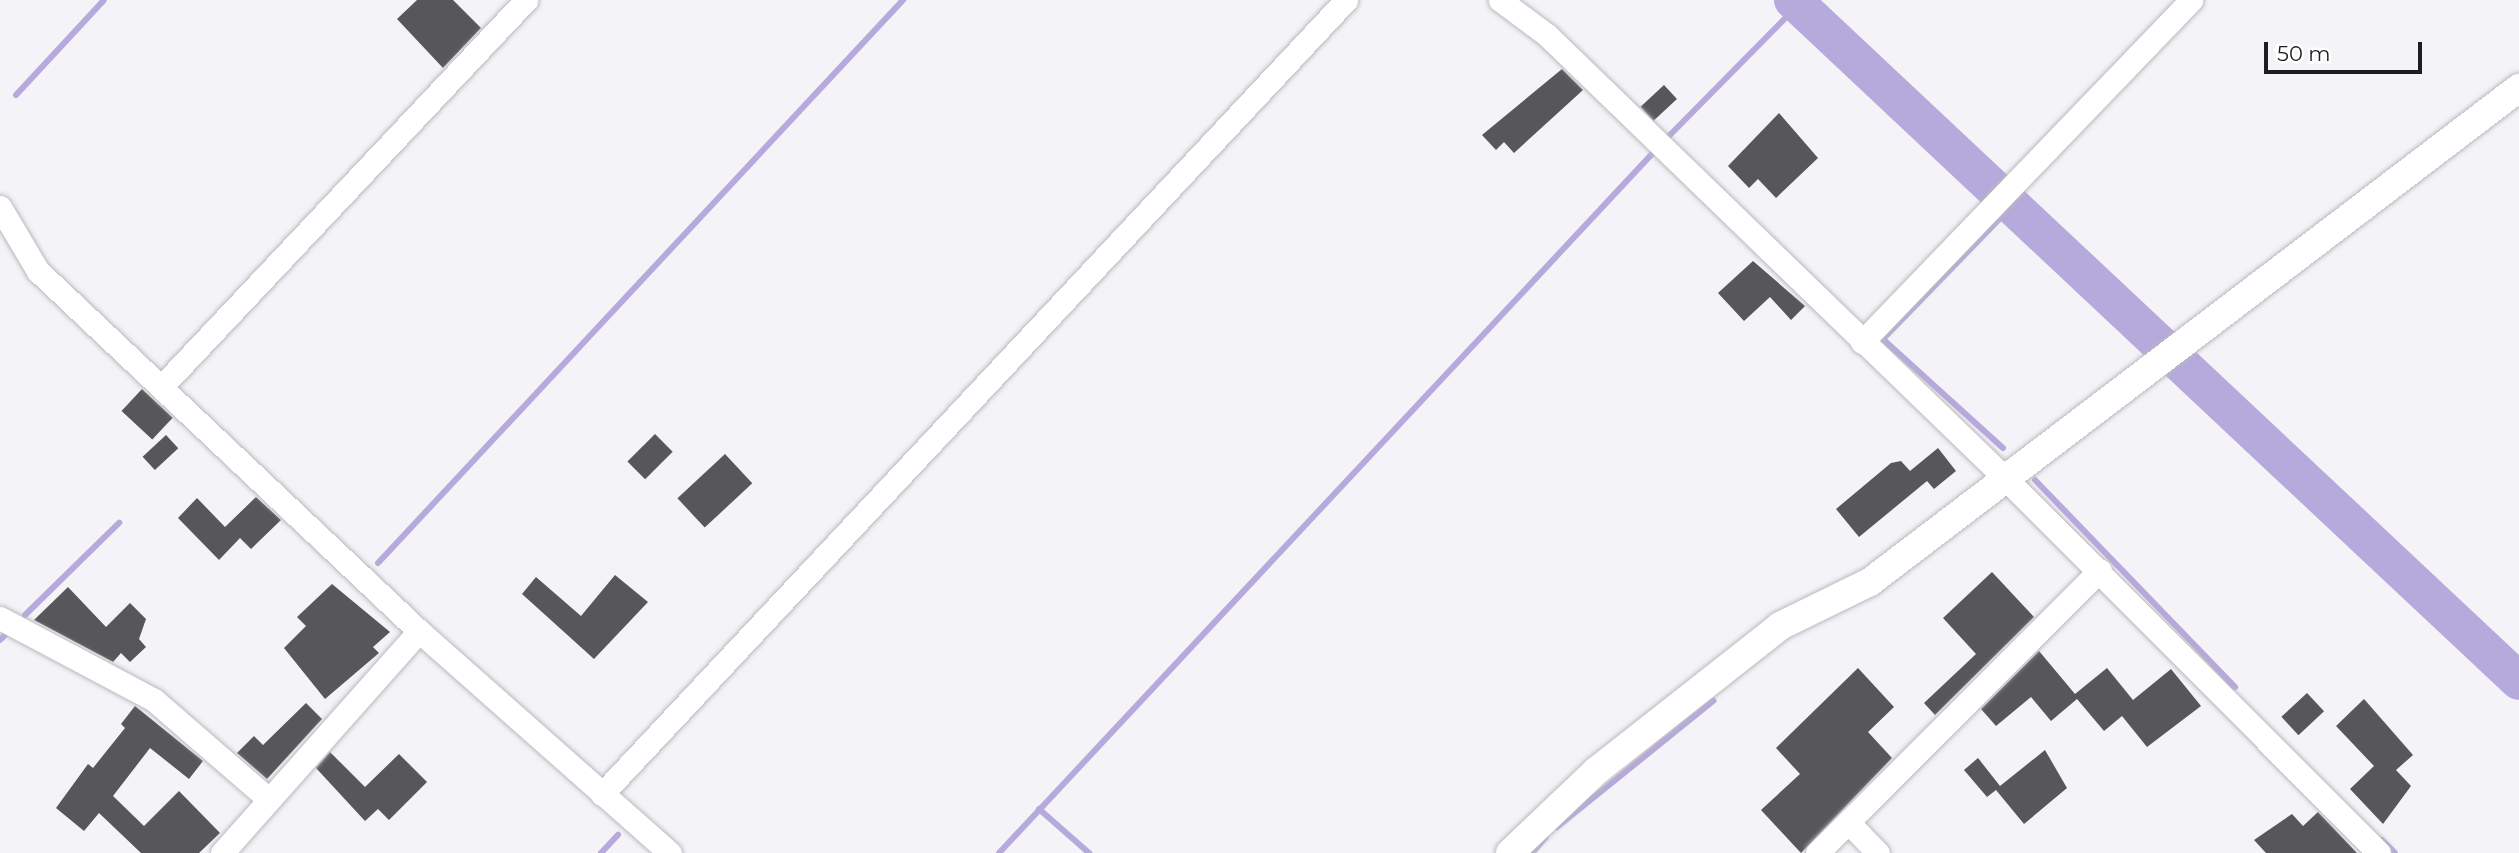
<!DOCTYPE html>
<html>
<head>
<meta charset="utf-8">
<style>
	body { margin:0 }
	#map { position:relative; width:2519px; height:853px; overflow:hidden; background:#f4f3f8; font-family:Montserrat,sans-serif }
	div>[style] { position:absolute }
	.stream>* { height:6px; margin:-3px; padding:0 3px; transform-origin:3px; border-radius:3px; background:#b6a9dc }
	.river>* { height:38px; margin:-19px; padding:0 19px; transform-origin:19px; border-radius:19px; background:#b6a9dc }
	.building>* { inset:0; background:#57565b; transform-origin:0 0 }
	.roads { filter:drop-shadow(0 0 2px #bab9be) drop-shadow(0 0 2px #bab9be) }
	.minor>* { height:23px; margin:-11.5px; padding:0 11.5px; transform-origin:11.5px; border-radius:11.5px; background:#fff }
	.tertiary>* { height:28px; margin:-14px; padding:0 14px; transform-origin:14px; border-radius:14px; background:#fff }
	span { translate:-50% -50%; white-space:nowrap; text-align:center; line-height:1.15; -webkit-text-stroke:7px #fff; paint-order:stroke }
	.scale { position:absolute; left:2264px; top:42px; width:158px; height:32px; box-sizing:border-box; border:4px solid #1e1e20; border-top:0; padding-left:9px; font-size:21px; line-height:24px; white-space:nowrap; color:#1e1e20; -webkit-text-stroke:5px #fff; paint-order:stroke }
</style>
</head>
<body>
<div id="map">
	<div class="stream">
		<i style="left:16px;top:95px;width:129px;rotate:-47.2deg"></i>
		<i style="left:1668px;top:137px;width:185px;rotate:-45.4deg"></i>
		<i style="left:2003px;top:448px;width:162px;rotate:-137.8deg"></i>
		<i style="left:1883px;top:339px;width:185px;rotate:-45.9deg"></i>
		<i style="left:2035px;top:480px;width:288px;rotate:46deg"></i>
		<i style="left:378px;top:563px;width:770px;rotate:-47deg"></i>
		<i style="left:25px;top:615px;width:132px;rotate:-44.4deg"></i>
		<i style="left:0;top:640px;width:6px;rotate:-45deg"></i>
		<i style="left:1039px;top:809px;width:67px;rotate:41.3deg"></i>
		<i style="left:1557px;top:827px;width:201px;rotate:-38.9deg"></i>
		<i style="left:2382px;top:840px;width:18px;rotate:45deg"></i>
		<i style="left:601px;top:853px;width:25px;rotate:-47deg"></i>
		<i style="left:999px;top:853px;width:957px;rotate:-46.95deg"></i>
		<i style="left:1532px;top:853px;width:21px;rotate:-49deg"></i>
	</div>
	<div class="river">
		<i style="left:1793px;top:0;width:995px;rotate:43.17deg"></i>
	</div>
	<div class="building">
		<i style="clip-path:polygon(417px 0,453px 0,481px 28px,443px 68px,397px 19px)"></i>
		<i style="clip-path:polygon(1562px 69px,1583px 90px,1514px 153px,1504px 142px,1496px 150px,1482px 135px)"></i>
		<i style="left:1664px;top:85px;width:19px;height:32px;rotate:47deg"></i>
		<i style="clip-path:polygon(1779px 113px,1818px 158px,1776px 198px,1758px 179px,1749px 188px,1728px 166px)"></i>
		<i style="clip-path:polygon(1753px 261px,1805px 306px,1791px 320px,1770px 297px,1744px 321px,1718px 293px)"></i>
		<i style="left:142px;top:389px;width:42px;height:30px;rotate:43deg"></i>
		<i style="left:655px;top:434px;width:25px;height:39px;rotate:45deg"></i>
		<i style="left:166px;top:435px;width:18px;height:32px;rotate:47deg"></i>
		<i style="clip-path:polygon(1938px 448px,1956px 471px,1934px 489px,1927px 481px,1859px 537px,1836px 509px,1891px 463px,1901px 461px,1910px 471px)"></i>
		<i style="left:725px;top:454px;width:40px;height:65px;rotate:47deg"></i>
		<i style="clip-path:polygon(256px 497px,281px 520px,251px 549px,240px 538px,219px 560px,178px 518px,197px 498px,225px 527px)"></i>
		<i style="clip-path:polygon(1992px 572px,2034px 617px,1935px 715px,1924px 703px,1976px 654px,1943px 618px)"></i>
		<i style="clip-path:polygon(615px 575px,648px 602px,594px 659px,522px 594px,536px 577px,581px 616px)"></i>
		<i style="clip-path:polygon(332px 584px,390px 632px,373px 647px,379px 653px,325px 699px,284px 648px,306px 626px,297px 617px)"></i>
		<i style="clip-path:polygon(68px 587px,106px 627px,130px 603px,146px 619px,139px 639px,146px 647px,130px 662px,121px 653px,113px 662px,34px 620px)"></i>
		<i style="clip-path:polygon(2039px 651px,2075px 694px,2107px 668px,2133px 700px,2171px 669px,2201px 706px,2147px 747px,2122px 716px,2104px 731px,2077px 699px,2051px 721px,2031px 697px,1996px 726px,1981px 709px)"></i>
		<i style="clip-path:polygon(1858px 668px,1894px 707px,1868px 732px,1892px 758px,1801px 853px,1761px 810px,1800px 774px,1776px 748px)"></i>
		<i style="left:2307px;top:693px;width:25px;height:35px;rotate:47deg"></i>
		<i style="clip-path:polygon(2364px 699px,2413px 755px,2396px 770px,2411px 786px,2383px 824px,2350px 789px,2374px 766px,2336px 726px)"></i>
		<i style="clip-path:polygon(306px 703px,322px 719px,267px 779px,237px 753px,254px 736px,263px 745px)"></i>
		<i style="clip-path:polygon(135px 706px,203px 761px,189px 779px,150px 748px,113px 796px,144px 826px,179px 791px,220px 833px,199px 853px,141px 853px,99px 813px,84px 831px,56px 808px,88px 764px,93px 768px,125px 728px,121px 724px)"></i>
		<i style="clip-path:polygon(2045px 750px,2067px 788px,2024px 824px,1996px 790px,1987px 797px,1964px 770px,1978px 758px,2000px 786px)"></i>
		<i style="clip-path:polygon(330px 752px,365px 787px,399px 754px,427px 782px,389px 820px,378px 809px,365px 821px,316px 768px)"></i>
		<i style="clip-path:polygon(2318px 812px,2357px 853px,2266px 853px,2254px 840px,2292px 814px,2303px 826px)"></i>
	</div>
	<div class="roads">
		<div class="minor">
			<i style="left:1500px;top:0;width:59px;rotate:36.7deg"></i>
			<i style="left:1547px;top:35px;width:640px;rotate:44.05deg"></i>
			<i style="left:2007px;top:480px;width:527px;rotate:45.08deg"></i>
			<i style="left:0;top:207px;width:74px;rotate:59.3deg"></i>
			<i style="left:38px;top:271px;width:524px;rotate:43.38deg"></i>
			<i style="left:419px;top:631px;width:335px;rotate:41.5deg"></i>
			<i style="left:1862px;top:342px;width:475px;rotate:-46.1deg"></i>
			<i style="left:164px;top:384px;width:528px;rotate:-46.69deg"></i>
			<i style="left:0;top:618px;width:174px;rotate:28deg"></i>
			<i style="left:154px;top:700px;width:148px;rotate:40.9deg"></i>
			<i style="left:602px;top:794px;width:1088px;rotate:-46.86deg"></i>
			<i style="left:1848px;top:822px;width:43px;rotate:45.9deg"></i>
			<i style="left:222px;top:853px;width:297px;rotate:-48.4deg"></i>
			<i style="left:1817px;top:853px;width:400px;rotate:-45deg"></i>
		</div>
		<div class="tertiary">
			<i style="left:1510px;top:853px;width:119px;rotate:-43.6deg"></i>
			<i style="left:1596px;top:771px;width:234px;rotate:-38.2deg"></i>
			<i style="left:1780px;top:626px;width:100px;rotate:-26.1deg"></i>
			<i style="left:1870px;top:582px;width:816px;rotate:-37.28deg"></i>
		</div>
	</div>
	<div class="scale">50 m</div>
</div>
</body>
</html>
